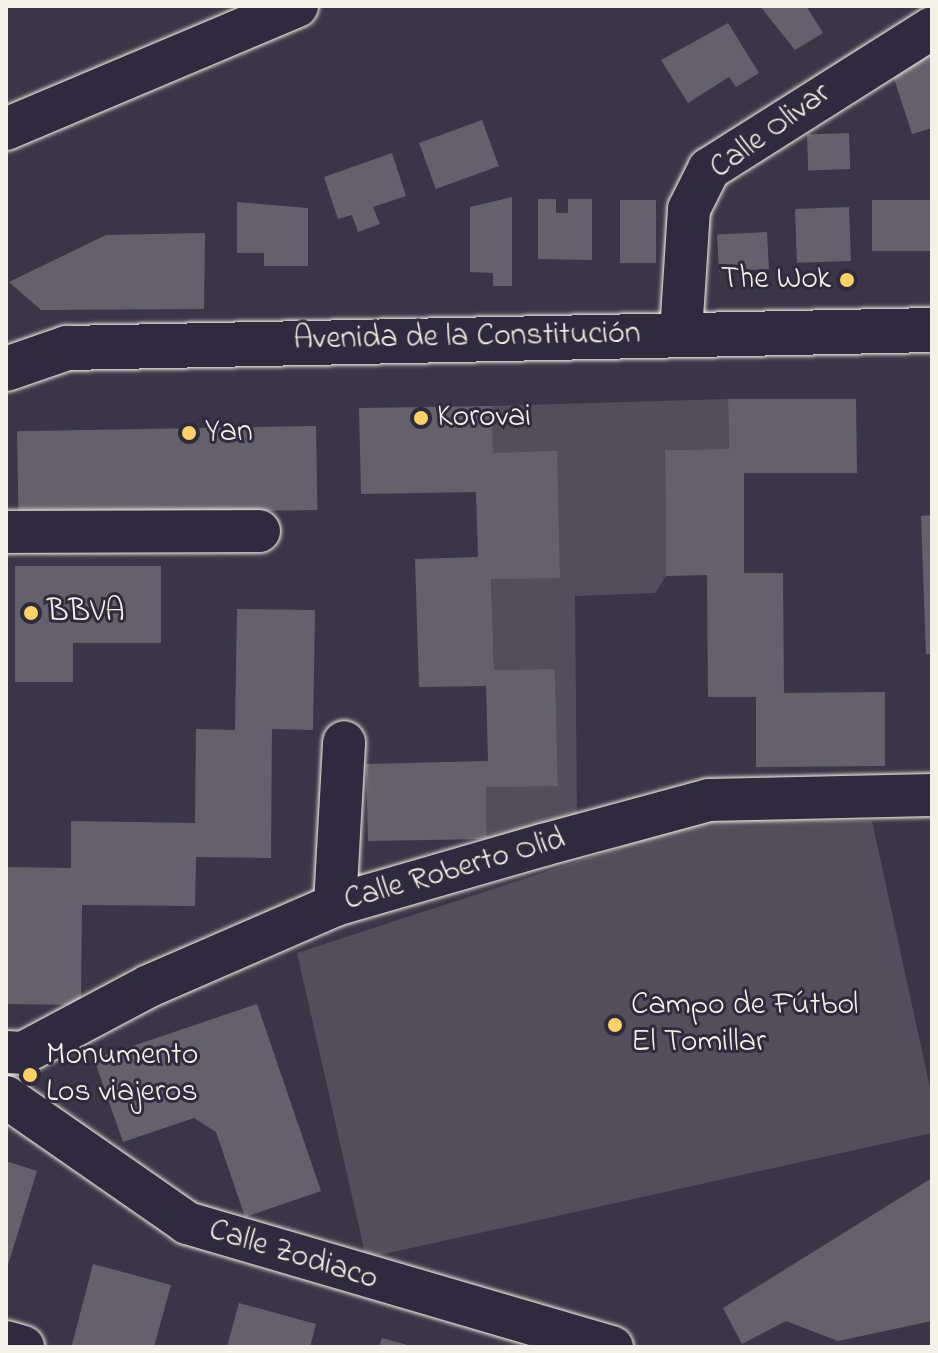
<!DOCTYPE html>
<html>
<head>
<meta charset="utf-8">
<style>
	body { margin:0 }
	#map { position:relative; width:938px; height:1353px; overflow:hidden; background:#3b3647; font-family:"Indie Flower",sans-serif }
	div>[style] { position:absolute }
	.green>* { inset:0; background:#534e5c }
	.building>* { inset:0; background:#65616c; transform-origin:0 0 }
	.roads { filter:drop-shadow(0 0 2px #f4f1e8) drop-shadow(0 0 2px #f4f1e8) }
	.minor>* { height:42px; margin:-21px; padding:0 21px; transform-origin:21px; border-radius:21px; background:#2f2a3d }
	.major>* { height:44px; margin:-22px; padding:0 22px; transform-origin:22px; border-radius:22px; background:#2f2a3d }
	.dots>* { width:22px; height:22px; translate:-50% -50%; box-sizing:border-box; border:4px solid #2f2a3d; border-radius:50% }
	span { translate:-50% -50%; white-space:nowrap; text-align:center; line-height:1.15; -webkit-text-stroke:6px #2f2a3d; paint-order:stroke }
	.street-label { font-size:32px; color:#f4f1e8 }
	.poi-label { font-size:32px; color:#f4f1e8 }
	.right { translate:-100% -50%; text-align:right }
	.left { translate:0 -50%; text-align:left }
	.frame { position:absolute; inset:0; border:8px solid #f4f1e8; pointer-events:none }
</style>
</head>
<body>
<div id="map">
	<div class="green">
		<i style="clip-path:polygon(728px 399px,729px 449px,665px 450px,666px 576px,655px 593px,575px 596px,577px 814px,487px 839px,486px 787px,558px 785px,555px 669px,494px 670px,491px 579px,560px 577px,493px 453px,492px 406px)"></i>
		<i style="clip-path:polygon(704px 820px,872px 821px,932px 1097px,932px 1133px,366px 1258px,297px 953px)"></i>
	</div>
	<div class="building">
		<i style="clip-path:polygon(760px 6px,806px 6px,823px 33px,795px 50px)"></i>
		<i style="clip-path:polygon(728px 23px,759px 73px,736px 87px,729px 77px,688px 103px,661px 60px)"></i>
		<i style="clip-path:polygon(931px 53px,932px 128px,912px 134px,890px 66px)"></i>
		<i style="left:482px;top:120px;width:49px;height:67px;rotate:70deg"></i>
		<i style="left:849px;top:133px;width:36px;height:42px;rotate:88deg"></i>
		<i style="clip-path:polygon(392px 153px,406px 196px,373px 207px,380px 224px,358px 232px,352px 215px,338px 219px,324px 177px)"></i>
		<i style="clip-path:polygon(512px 197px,512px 286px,493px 286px,493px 273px,470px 272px,470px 207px)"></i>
		<i style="clip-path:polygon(538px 199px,556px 199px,556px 213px,568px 213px,568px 199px,592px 199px,592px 260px,538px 259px)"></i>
		<i style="left:620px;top:200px;width:36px;height:63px"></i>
		<i style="left:932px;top:200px;width:51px;height:60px;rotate:90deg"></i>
		<i style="clip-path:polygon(237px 202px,308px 208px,308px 266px,264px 266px,264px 253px,237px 253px)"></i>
		<i style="left:849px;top:207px;width:54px;height:54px;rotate:88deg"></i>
		<i style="left:767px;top:232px;width:37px;height:50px;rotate:87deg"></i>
		<i style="clip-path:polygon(205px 233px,204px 309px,41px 310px,9px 282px,106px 235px)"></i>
		<i style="clip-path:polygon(728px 399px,856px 399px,857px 473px,744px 473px,744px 573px,783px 573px,784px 693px,885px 692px,885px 766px,756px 767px,756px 697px,708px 697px,707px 575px,666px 576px,665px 450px,729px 449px)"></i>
		<i style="clip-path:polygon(492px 406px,493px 453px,557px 451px,560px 578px,491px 579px,494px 670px,555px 669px,558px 786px,486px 787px,487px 839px,368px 841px,366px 764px,488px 761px,486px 686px,419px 687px,415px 559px,478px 557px,476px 492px,361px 494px,359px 408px)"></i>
		<i style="left:316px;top:426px;width:84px;height:299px;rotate:89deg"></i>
		<i style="clip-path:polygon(932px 515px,932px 654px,926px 654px,921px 516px)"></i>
		<i style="clip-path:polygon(15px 566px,161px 566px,161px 643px,73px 643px,73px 682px,15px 682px)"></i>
		<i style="clip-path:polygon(237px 609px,315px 610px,313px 730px,272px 729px,271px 858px,196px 857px,195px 906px,82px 905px,81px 1005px,6px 1004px,6px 867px,71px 868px,71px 821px,195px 823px,196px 729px,235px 730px)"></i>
		<i style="clip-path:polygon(257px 1004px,321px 1191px,245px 1217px,216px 1132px,194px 1118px,123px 1142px,94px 1059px)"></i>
		<i style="clip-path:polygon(6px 1161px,37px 1171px,7px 1268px,6px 1268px)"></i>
		<i style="clip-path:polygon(932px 1178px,932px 1321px,838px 1341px,786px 1321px,742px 1344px,723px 1308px)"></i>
		<i style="clip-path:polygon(93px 1264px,171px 1285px,154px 1347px,72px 1345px)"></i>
		<i style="clip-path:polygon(239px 1303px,316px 1324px,310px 1347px,227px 1347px)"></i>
		<i style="clip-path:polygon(382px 1338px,411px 1346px,411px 1347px,379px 1347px)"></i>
	</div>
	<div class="roads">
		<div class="minor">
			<i style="left:6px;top:129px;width:316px;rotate:-22.9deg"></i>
			<i style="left:681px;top:333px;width:124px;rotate:-86.3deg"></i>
			<i style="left:689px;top:209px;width:45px;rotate:-63.4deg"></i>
			<i style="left:709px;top:169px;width:264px;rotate:-32.3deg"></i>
			<i style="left:6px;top:532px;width:253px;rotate:-0.2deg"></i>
			<i style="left:335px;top:905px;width:163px;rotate:-86.8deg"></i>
			<i style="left:6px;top:1052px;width:17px;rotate:3deg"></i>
			<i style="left:23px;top:1053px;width:143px;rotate:-28deg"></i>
			<i style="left:149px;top:986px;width:203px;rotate:-23.5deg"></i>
			<i style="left:335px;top:905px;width:216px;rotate:-16.1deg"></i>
			<i style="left:543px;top:845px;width:172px;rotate:-15.2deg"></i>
			<i style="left:709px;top:800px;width:223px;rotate:-1.3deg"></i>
			<i style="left:6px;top:1097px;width:221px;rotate:34.8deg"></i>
			<i style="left:187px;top:1223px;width:443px;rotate:16.3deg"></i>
			<i style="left:6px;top:1342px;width:18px;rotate:16deg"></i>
		</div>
		<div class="major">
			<i style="left:6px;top:369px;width:65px;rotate:-19deg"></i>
			<i style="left:67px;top:348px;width:865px;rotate:-1.19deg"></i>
		</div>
	</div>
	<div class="dots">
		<i style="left:847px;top:280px;background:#ffd166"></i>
		<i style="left:421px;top:418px;background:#ffd166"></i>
		<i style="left:189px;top:433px;background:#ffd166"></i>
		<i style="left:31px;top:613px;background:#ffd166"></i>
		<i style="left:615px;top:1025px;background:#ffd166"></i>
		<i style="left:30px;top:1075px;background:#ffd166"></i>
	</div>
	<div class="street-label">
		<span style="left:771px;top:132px;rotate:-36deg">Calle Olivar</span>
		<span style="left:467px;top:338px;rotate:-1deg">Avenida de la Constitución</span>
		<span style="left:455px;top:871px;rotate:-16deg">Calle Roberto Olid</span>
		<span style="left:293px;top:1256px;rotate:17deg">Calle Zodiaco</span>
	</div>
	<div class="poi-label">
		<span class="right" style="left:831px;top:280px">The Wok</span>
		<span class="left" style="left:437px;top:418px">Korovai</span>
		<span class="left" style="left:205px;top:433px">Yan</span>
		<span class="left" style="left:47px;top:613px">BBVA</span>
		<span class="left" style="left:631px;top:1025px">Campo de Fútbol<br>El Tomillar</span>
		<span class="left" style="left:46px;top:1075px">Monumento<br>Los viajeros</span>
	</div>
	<div class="frame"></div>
</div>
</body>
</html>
